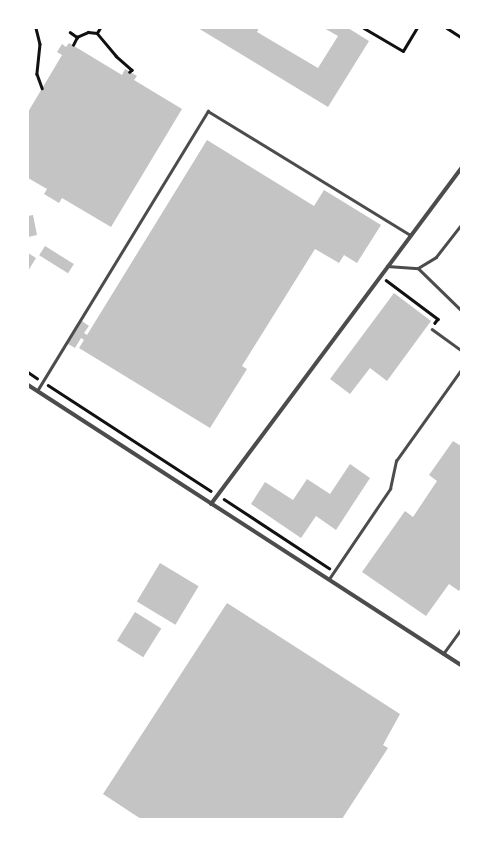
<!DOCTYPE html>
<html>
<head>
<meta charset="utf-8">
<style>
	body { margin:0 }
	#map { position:relative; width:489px; height:847px; overflow:hidden; background:#fff; font-family:"PT Sans",sans-serif }
	div>[style] { position:absolute }
	.building>* { inset:0; background:#c4c4c4; transform-origin:0 0 }
	.path>* { height:2.5px; margin:-1.25px; padding:0 1.25px; transform-origin:1.25px; border-radius:1.25px; background:#111 }
	.service>* { height:2.5px; margin:-1.25px; padding:0 1.25px; transform-origin:1.25px; border-radius:1.25px; background:#4c4c4c }
	.minor>* { height:4px; margin:-2px; padding:0 2px; transform-origin:2px; border-radius:2px; background:#4c4c4c }
	span { translate:-50% -50%; white-space:nowrap; text-align:center; line-height:1.15; -webkit-text-stroke:3.5px #fff; paint-order:stroke }
	.frame { position:absolute; inset:0; border:29px solid #fff; pointer-events:none }
</style>
</head>
<body>
<div id="map">
	<div class="building">
		<i style="clip-path:polygon(198px 28px,259px 28px,257px 32px,318px 68px,338px 36px,324px 28px,348px 28px,369px 41px,328px 107px)"></i>
		<i style="clip-path:polygon(69px 43px,122px 75px,125px 69px,137px 76px,134px 80px,182px 109px,111px 227px,62px 198px,59px 203px,44px 194px,47px 189px,28px 178px,28px 112px,62px 55px,57px 52px,62px 44px,66px 47px)"></i>
		<i style="clip-path:polygon(207px 140px,314px 206px,324px 190px,381px 225px,357px 263px,344px 255px,339px 263px,315px 249px,242px 366px,247px 369px,210px 428px,79px 348px,84px 340px,81px 338px,75px 348px,68px 344px,82px 321px,89px 326px,84px 333px,87px 335px)"></i>
		<i style="clip-path:polygon(33px 215px,37px 235px,28px 237px,28px 216px)"></i>
		<i style="left:45px;top:246px;width:34px;height:11px;rotate:32deg"></i>
		<i style="clip-path:polygon(28px 253px,36px 258px,28px 271px)"></i>
		<i style="clip-path:polygon(394px 293px,431px 321px,387px 381px,370px 368px,350px 394px,330px 379px)"></i>
		<i style="clip-path:polygon(453px 441px,461px 446px,461px 587px,459px 591px,449px 584px,426px 616px,362px 572px,405px 511px,413px 517px,437px 481px,429px 475px)"></i>
		<i style="clip-path:polygon(350px 464px,370px 478px,336px 530px,316px 516px,301px 538px,251px 504px,265px 482px,293px 500px,307px 479px,330px 494px)"></i>
		<i style="left:160px;top:563px;width:45px;height:45px;rotate:31deg"></i>
		<i style="clip-path:polygon(227px 603px,400px 714px,383px 745px,388px 748px,342px 819px,141px 819px,103px 794px)"></i>
		<i style="left:135px;top:612px;width:31px;height:34px;rotate:32deg"></i>
	</div>
	<div class="path">
		<i style="left:36px;top:28px;width:16px;rotate:76deg"></i>
		<i style="left:40px;top:44px;width:30px;rotate:96deg"></i>
		<i style="left:37px;top:74px;width:15px;rotate:70deg"></i>
		<i style="left:364px;top:28px;width:45px;rotate:30.5deg"></i>
		<i style="left:403px;top:51px;width:27px;rotate:-59deg"></i>
		<i style="left:447px;top:28px;width:17px;rotate:33deg"></i>
		<i style="left:70px;top:32px;width:9px;rotate:36deg"></i>
		<i style="left:77px;top:37px;width:12px;rotate:-24deg"></i>
		<i style="left:88px;top:32px;width:9px;rotate:6deg"></i>
		<i style="left:97px;top:33px;width:30px;rotate:50deg"></i>
		<i style="left:116px;top:56px;width:21px;rotate:41deg"></i>
		<i style="left:132px;top:70px;width:3px;rotate:135deg"></i>
		<i style="left:97px;top:33px;width:6px;rotate:-59deg"></i>
		<i style="left:73px;top:45px;width:9px;rotate:-63deg"></i>
		<i style="left:386px;top:280px;width:65px;rotate:36.9deg"></i>
		<i style="left:438px;top:319px;width:5px;rotate:127deg"></i>
		<i style="left:28px;top:372px;width:11px;rotate:34deg"></i>
		<i style="left:48px;top:385px;width:194px;rotate:33deg"></i>
		<i style="left:224px;top:499px;width:126px;rotate:33.3deg"></i>
	</div>
	<div class="service">
		<i style="left:62px;top:28px;width:3px"></i>
		<i style="left:387px;top:266px;width:31px;rotate:4deg"></i>
		<i style="left:418px;top:268px;width:21px;rotate:-31deg"></i>
		<i style="left:436px;top:257px;width:41px;rotate:-52deg"></i>
		<i style="left:418px;top:268px;width:60px;rotate:44.3deg"></i>
		<i style="left:432px;top:329px;width:36px;rotate:36deg"></i>
		<i style="left:37px;top:391px;width:328px;rotate:-58.6deg"></i>
		<i style="left:208px;top:111px;width:237px;rotate:31.5deg"></i>
		<i style="left:329px;top:579px;width:109px;rotate:-55.9deg"></i>
		<i style="left:390px;top:489px;width:29px;rotate:-78deg"></i>
		<i style="left:396px;top:461px;width:112px;rotate:-54.5deg"></i>
		<i style="left:443px;top:654px;width:31px;rotate:-54deg"></i>
	</div>
	<div class="minor">
		<i style="left:28px;top:385px;width:516px;rotate:32.89deg"></i>
		<i style="left:211px;top:504px;width:419px;rotate:-53.3deg"></i>
	</div>
	<div class="frame"></div>
</div>
</body>
</html>
